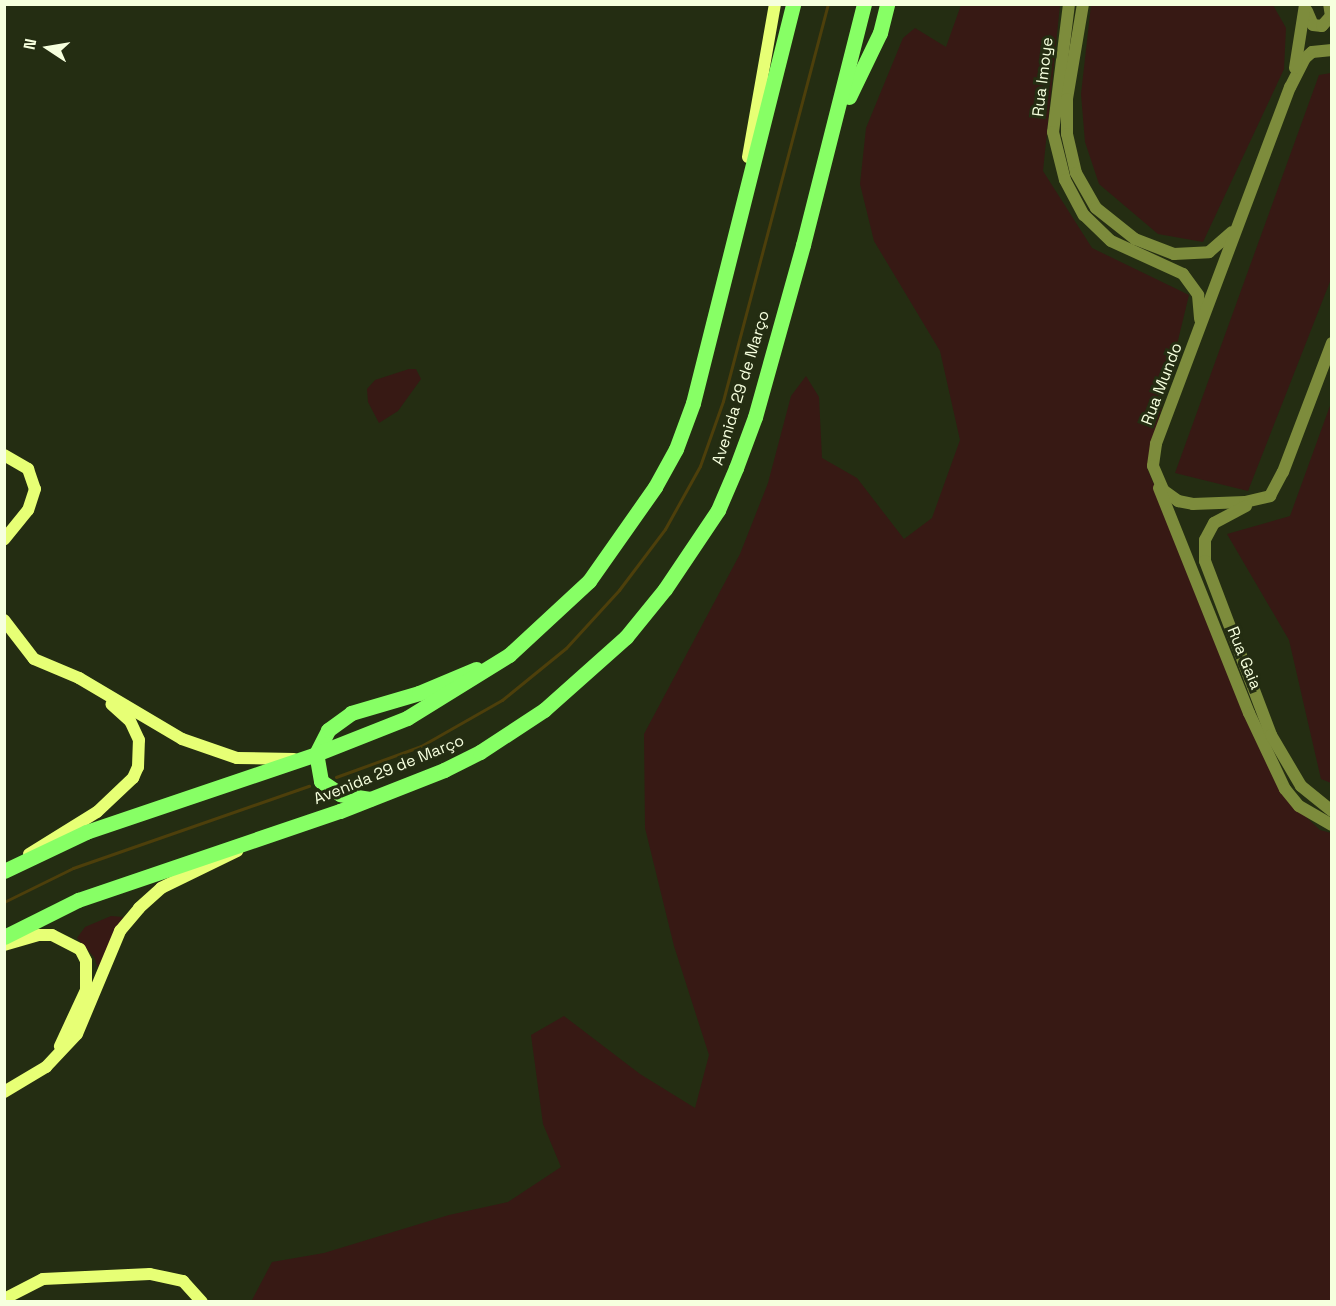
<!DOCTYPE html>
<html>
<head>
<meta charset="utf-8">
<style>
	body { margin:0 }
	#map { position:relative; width:1336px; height:1306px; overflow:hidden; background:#242d12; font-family:"Space Grotesk",sans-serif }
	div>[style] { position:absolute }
	.green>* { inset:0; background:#371914 }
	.stream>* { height:3px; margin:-1.5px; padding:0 1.5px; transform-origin:1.5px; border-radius:1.5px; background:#4d3f0b }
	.minor>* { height:12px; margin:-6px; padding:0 6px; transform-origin:6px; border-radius:6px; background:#7d8c3c }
	.secondary>* { height:12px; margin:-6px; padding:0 6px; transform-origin:6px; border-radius:6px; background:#e7ff75 }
	.primary>* { height:15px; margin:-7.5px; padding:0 7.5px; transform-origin:7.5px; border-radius:7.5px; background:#87ff65 }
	span { translate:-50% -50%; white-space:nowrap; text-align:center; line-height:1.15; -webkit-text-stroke:6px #242d12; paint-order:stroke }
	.street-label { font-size:16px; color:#f6ffde }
	.frame { position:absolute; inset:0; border:6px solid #f6ffde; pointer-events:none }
	.north { position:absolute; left:18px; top:18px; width:60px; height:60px; -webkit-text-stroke:4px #242d12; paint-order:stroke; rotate:282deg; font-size:16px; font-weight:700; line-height:24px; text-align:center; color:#f6ffde }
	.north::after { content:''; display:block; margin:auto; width:21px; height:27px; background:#f6ffde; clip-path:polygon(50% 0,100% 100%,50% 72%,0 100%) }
</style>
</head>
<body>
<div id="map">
	<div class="green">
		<i style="clip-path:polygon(961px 5px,1060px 5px,1043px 171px,1092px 248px,1189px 295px,1147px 468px,1289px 801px,1320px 830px,1331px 833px,1331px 1301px,251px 1302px,272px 1262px,324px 1253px,449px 1215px,508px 1202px,561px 1167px,543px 1124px,531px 1035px,564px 1016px,640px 1074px,695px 1108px,709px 1055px,674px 946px,645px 828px,644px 734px,740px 554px,768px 483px,791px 396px,806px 376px,819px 397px,822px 458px,857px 478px,904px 539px,932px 518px,960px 440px,940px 351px,874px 241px,860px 184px,866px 128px,903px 38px,915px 28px,946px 47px)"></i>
		<i style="clip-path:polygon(1091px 5px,1273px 5px,1286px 28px,1284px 69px,1203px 242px,1158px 234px,1099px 184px,1085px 142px,1081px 94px)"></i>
		<i style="clip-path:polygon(1331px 73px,1331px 279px,1248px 491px,1175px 473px,1319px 75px)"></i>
		<i style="clip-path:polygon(409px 369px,416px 369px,421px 379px,398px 411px,379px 423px,368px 402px,367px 389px,375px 380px)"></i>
		<i style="clip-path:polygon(1331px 403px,1332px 783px,1331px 783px,1321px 779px,1289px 640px,1227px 534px,1290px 516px)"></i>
		<i style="clip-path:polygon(111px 916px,123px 917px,98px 968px,94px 957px,77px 938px,85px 927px)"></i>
	</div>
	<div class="stream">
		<i style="left:336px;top:777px;width:90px;rotate:-20deg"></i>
		<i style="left:421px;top:746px;width:93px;rotate:-29.6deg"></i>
		<i style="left:502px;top:700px;width:82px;rotate:-39.1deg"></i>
		<i style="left:566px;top:648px;width:79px;rotate:-47.6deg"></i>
		<i style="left:619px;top:590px;width:76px;rotate:-53deg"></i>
		<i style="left:665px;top:529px;width:72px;rotate:-60.9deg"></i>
		<i style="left:700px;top:466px;width:69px;rotate:-70.5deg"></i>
		<i style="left:723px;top:401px;width:411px;rotate:-75.2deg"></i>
		<i style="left:4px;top:902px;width:77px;rotate:-26.2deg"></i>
		<i style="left:73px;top:868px;width:250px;rotate:-19.2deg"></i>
	</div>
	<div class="minor">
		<i style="left:1069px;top:4px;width:129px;rotate:97.1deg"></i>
		<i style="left:1053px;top:132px;width:49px;rotate:76deg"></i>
		<i style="left:1065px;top:180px;width:40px;rotate:62deg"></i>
		<i style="left:1084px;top:215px;width:37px;rotate:44deg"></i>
		<i style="left:1111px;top:241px;width:79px;rotate:24.6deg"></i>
		<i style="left:1183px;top:274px;width:26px;rotate:54deg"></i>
		<i style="left:1198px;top:295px;width:24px;rotate:85deg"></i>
		<i style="left:1083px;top:4px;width:96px;rotate:99.6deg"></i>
		<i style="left:1067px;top:99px;width:35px;rotate:90deg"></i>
		<i style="left:1067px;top:134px;width:40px;rotate:77deg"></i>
		<i style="left:1076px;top:173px;width:40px;rotate:60.3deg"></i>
		<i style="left:1096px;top:208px;width:50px;rotate:38.5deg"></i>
		<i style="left:1135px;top:239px;width:42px;rotate:21deg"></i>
		<i style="left:1174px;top:254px;width:35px;rotate:-3deg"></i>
		<i style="left:1209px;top:252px;width:30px;rotate:-41deg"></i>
		<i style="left:1307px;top:11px;width:15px;rotate:67deg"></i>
		<i style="left:1313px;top:25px;width:9px;rotate:6deg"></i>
		<i style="left:1322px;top:26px;width:13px;rotate:-48deg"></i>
		<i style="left:1331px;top:16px;width:12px;rotate:-99deg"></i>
		<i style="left:1332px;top:50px;width:20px;rotate:174deg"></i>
		<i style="left:1312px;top:52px;width:9px;rotate:139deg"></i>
		<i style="left:1305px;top:58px;width:33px;rotate:117deg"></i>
		<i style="left:1290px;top:87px;width:381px;rotate:110.6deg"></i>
		<i style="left:1156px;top:444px;width:22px;rotate:98deg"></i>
		<i style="left:1153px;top:466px;width:26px;rotate:67deg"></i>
		<i style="left:1163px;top:490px;width:19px;rotate:36deg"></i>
		<i style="left:1178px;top:501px;width:15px;rotate:11deg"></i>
		<i style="left:1193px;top:504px;width:52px;rotate:-2.2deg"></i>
		<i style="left:1245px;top:502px;width:26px;rotate:-13deg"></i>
		<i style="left:1270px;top:496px;width:27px;rotate:-62deg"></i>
		<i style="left:1283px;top:472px;width:138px;rotate:-69.2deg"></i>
		<i style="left:1295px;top:68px;width:64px;rotate:-81deg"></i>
		<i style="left:1159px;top:488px;width:242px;rotate:68.2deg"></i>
		<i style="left:1249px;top:713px;width:84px;rotate:64.7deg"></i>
		<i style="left:1285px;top:789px;width:22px;rotate:51deg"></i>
		<i style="left:1299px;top:806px;width:38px;rotate:30deg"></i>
		<i style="left:1246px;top:506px;width:36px;rotate:152deg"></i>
		<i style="left:1214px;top:523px;width:19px;rotate:118deg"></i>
		<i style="left:1205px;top:540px;width:21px;rotate:90deg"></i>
		<i style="left:1205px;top:561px;width:186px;rotate:69.2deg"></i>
		<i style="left:1271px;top:735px;width:59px;rotate:59.5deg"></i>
		<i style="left:1301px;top:786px;width:40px;rotate:39deg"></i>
	</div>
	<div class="secondary">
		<i style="left:748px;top:157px;width:155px;rotate:-80deg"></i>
		<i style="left:4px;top:455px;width:28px;rotate:30deg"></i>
		<i style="left:28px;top:469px;width:21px;rotate:71deg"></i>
		<i style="left:35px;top:489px;width:22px;rotate:108deg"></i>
		<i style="left:28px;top:510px;width:38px;rotate:129deg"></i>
		<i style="left:4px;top:620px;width:49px;rotate:52.4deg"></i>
		<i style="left:34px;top:659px;width:49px;rotate:22.9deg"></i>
		<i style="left:79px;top:678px;width:120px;rotate:30.6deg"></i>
		<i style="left:182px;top:739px;width:58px;rotate:19.1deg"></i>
		<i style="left:237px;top:758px;width:57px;rotate:1deg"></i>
		<i style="left:29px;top:854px;width:80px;rotate:-31.7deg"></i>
		<i style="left:97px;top:812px;width:50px;rotate:-43.4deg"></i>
		<i style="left:133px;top:778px;width:12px;rotate:-66deg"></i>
		<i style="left:138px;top:767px;width:27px;rotate:-88deg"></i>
		<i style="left:139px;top:740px;width:21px;rotate:-115deg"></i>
		<i style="left:130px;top:721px;width:25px;rotate:-138deg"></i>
		<i style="left:4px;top:945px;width:36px;rotate:-16deg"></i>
		<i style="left:39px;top:935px;width:13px"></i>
		<i style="left:52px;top:935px;width:31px;rotate:27deg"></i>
		<i style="left:80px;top:949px;width:13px;rotate:63deg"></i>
		<i style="left:86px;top:961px;width:29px;rotate:90deg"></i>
		<i style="left:86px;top:990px;width:62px;rotate:114.9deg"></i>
		<i style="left:4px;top:1092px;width:49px;rotate:-30.8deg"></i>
		<i style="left:46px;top:1067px;width:45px;rotate:-46.8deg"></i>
		<i style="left:77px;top:1034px;width:112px;rotate:-67.3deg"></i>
		<i style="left:120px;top:931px;width:30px;rotate:-50deg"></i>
		<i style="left:139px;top:908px;width:30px;rotate:-42deg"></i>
		<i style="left:161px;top:888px;width:85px;rotate:-26deg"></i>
		<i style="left:4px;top:1299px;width:44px;rotate:-27.1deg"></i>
		<i style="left:43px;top:1279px;width:107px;rotate:-2.7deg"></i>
		<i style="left:150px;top:1274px;width:34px;rotate:12deg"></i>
		<i style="left:183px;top:1281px;width:28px;rotate:48deg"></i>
	</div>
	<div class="primary">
		<i style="left:849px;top:97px;width:71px;rotate:-64.2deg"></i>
		<i style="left:880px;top:33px;width:30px;rotate:-76deg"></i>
		<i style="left:370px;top:799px;width:30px;rotate:-171deg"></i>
		<i style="left:340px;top:794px;width:23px;rotate:-146deg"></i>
		<i style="left:321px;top:781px;width:27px;rotate:-100deg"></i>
		<i style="left:316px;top:754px;width:27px;rotate:-63deg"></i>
		<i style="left:328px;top:730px;width:29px;rotate:-36deg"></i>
		<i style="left:351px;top:713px;width:71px;rotate:-16.4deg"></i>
		<i style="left:419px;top:693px;width:62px;rotate:-22.8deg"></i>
		<i style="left:4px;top:871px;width:91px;rotate:-25.4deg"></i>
		<i style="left:86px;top:832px;width:243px;rotate:-18.7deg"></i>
		<i style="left:316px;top:754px;width:98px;rotate:-21.6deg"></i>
		<i style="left:407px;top:718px;width:120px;rotate:-31.7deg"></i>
		<i style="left:509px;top:655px;width:109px;rotate:-42.8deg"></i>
		<i style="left:589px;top:581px;width:115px;rotate:-54.9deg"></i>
		<i style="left:655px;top:487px;width:43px;rotate:-61.1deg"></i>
		<i style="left:676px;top:449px;width:49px;rotate:-69.7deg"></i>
		<i style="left:693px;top:403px;width:411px;rotate:-75.9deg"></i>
		<i style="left:4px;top:937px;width:83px;rotate:-26.6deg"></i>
		<i style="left:78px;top:900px;width:277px;rotate:-18.8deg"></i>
		<i style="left:340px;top:811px;width:112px;rotate:-21.5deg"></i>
		<i style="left:444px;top:770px;width:40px;rotate:-26.6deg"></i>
		<i style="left:480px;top:752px;width:77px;rotate:-33.3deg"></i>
		<i style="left:544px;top:710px;width:110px;rotate:-41.7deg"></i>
		<i style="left:626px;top:637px;width:62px;rotate:-50.9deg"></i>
		<i style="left:665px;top:589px;width:95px;rotate:-56.1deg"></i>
		<i style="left:718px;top:510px;width:46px;rotate:-66.8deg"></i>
		<i style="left:736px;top:468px;width:54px;rotate:-69.6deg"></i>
		<i style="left:755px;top:417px;width:179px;rotate:-74.4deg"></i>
		<i style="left:803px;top:245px;width:249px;rotate:-75.8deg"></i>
	</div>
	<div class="street-label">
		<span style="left:1043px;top:77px;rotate:-83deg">Rua Imoye</span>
		<span style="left:1162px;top:384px;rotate:-69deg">Rua Mundo</span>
		<span style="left:741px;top:388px;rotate:-73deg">Avenida 29 de Março</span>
		<span style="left:1244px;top:658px;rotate:68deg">Rua Gaia</span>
		<span style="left:389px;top:770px;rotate:-22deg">Avenida 29 de Março</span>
	</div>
	<div class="frame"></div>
	<div class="north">N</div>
</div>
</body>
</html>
